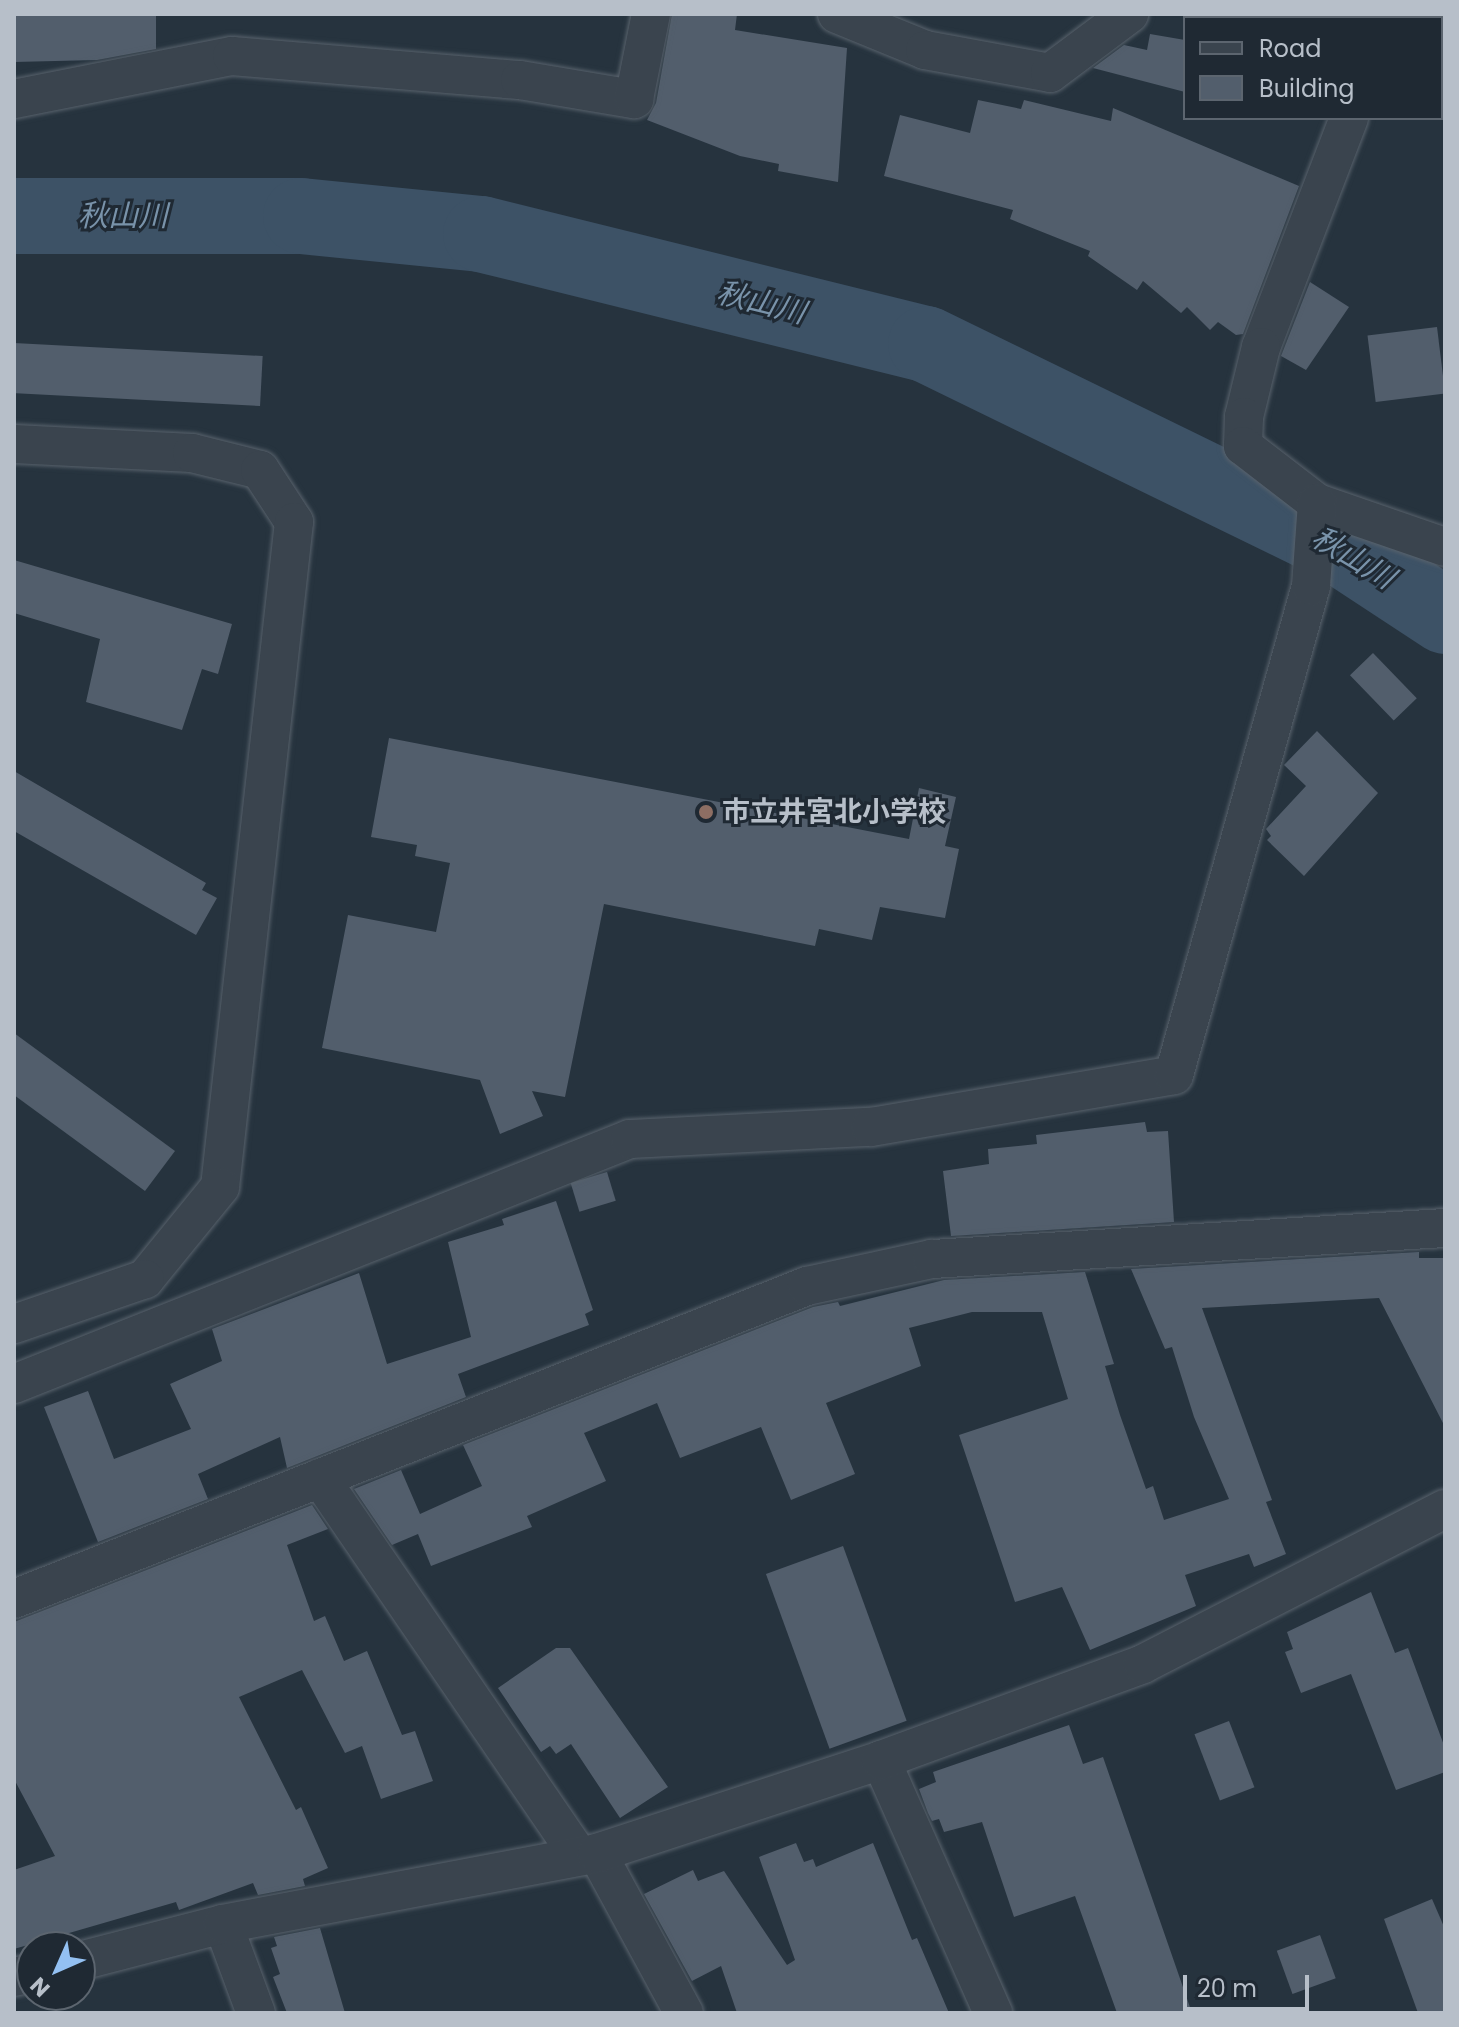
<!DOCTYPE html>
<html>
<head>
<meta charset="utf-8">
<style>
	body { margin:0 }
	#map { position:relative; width:1459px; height:2027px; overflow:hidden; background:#26333e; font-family:Poppins,"Noto Sans JP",sans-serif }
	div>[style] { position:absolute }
	.river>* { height:76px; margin:-38px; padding:0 38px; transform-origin:38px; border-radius:38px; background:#3d5266 }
	.building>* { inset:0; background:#525e6c; transform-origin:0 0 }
	.roads { filter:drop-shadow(0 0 2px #58626c) drop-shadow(0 0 2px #58626c) }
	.street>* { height:38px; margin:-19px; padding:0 19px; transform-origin:19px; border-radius:19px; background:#3a444e }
	.dots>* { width:22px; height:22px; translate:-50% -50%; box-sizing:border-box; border:4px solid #1f2933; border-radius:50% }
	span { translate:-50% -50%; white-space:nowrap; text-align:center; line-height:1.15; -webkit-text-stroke:6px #1f2933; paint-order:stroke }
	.poi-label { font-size:28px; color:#b7bfc9; font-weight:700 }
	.left { translate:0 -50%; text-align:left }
	.water-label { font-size:30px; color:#7993aa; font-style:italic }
	.frame { position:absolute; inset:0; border:16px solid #b7bfc9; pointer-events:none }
	.legend { position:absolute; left:1183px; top:16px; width:260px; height:104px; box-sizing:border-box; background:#1f2933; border:2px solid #5c656f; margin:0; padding:10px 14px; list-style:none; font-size:24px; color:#b7bfc9 }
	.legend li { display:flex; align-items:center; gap:16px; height:40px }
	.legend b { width:40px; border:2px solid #5c656f }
	.north { position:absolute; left:16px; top:1931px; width:80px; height:80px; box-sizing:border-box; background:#1f2933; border:2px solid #5c656f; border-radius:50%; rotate:225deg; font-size:22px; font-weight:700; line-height:32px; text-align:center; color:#b7bfc9 }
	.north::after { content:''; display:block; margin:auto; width:28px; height:36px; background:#93c0f2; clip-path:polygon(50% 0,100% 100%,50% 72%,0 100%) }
	.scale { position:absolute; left:1183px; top:1975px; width:126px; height:36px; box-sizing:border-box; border:4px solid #b7bfc9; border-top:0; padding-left:10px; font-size:24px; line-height:28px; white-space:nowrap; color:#b7bfc9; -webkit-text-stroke:6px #1f2933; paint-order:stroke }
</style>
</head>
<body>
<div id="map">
	<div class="river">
		<i style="left:14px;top:216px;width:287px"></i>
		<i style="left:301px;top:216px;width:181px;rotate:5.7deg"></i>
		<i style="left:481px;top:234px;width:458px;rotate:13.9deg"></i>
		<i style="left:926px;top:344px;width:454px;rotate:26deg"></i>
		<i style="left:1334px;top:543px;width:133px;rotate:33.3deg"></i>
	</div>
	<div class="building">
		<i style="clip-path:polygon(14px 14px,156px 14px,156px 49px,97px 60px,14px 62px)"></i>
		<i style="clip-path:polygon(672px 14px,737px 14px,735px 30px,847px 48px,838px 182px,778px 171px,779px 164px,740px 156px,647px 120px,656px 103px)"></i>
		<i style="clip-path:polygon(1150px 34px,1185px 40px,1185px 92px,1093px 68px,1124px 45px,1147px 50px)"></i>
		<i style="clip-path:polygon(978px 100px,1021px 109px,1024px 100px,1111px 121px,1113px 108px,1299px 186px,1243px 334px,1236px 335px,1218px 322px,1210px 330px,1187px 307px,1181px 313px,1143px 281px,1137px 290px,1088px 256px,1090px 251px,1010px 219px,1013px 210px,884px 176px,900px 115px,970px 133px)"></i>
		<i style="clip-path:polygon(1310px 282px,1349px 307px,1306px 370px,1281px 356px)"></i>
		<i style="left:1437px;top:327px;width:67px;height:70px;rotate:83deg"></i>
		<i style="left:14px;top:343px;width:249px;height:50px;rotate:3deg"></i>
		<i style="clip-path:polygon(14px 560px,232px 624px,218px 674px,202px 669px,182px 730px,86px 702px,100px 639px,14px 613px)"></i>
		<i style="left:1373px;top:653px;width:63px;height:32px;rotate:46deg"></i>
		<i style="clip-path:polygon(1317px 731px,1378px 793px,1304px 876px,1267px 840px,1271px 836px,1266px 829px,1306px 786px,1284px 765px)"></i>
		<i style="clip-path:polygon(389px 738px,909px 839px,919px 788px,956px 797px,945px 846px,959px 849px,945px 918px,880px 907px,872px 940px,819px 929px,815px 946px,604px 904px,565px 1097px,532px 1091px,543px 1116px,500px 1134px,480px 1080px,322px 1048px,348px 915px,436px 932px,450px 863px,415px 856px,417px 845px,371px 837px)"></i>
		<i style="clip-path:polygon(14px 771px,206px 883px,202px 890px,217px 898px,196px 935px,14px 831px)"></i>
		<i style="clip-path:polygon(14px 1033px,175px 1151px,145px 1191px,14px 1095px)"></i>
		<i style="clip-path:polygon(1145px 1122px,1147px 1132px,1168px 1131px,1174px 1222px,951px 1236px,943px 1171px,989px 1164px,988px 1149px,1037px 1144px,1036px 1135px)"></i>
		<i style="left:607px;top:1172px;width:30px;height:38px;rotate:73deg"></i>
		<i style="clip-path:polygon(556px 1201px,593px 1310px,585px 1314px,589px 1325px,458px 1374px,466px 1397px,287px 1468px,280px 1437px,198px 1474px,208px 1499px,98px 1542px,44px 1407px,88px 1391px,114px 1459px,191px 1429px,170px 1384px,222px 1361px,212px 1329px,359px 1273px,387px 1364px,471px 1337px,448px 1242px,504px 1225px,502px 1219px)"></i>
		<i style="clip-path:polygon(1419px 1252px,1419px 1258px,1445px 1258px,1445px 1427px,1379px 1298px,1202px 1308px,1272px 1500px,1266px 1502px,1286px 1554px,1254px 1567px,1249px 1554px,1185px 1575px,1196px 1606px,1090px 1650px,1062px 1587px,1015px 1602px,959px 1435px,1068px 1399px,1042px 1312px,972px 1312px,909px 1328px,921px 1366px,826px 1403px,855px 1474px,791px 1500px,761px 1427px,680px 1458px,657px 1403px,584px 1433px,606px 1481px,527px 1516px,532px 1527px,431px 1566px,418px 1534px,392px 1545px,354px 1489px,401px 1470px,420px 1514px,482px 1486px,463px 1445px,813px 1307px,838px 1302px,840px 1306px,944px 1280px,1085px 1272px,1114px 1364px,1105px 1366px,1120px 1415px,1146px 1489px,1153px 1486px,1164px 1520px,1229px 1499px,1194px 1417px,1172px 1347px,1165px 1349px,1131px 1269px)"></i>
		<i style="clip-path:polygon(312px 1505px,328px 1529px,287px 1545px,314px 1621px,325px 1616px,344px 1661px,367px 1651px,402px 1735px,415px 1731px,433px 1781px,381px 1799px,362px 1746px,345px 1753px,302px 1670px,239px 1697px,296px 1810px,301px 1807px,328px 1868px,303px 1879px,305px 1886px,258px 1895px,253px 1883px,179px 1910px,176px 1902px,14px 1949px,14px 1870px,55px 1856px,14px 1779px,14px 1622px)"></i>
		<i style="left:843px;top:1546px;width:186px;height:82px;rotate:70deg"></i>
		<i style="clip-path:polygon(1371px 1592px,1395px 1653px,1408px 1648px,1445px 1748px,1445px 1772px,1396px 1790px,1351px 1674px,1301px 1693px,1285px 1652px,1293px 1649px,1287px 1632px)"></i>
		<i style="clip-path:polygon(556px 1648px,570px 1648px,668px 1787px,620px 1818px,571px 1744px,556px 1754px,550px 1746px,541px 1752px,498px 1688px)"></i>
		<i style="left:1229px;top:1721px;width:71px;height:37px;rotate:69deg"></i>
		<i style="clip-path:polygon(1069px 1725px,1083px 1764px,1103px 1757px,1192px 2013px,1117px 2013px,1075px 1896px,1014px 1917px,982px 1822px,944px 1832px,939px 1819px,932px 1821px,928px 1813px,919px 1789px,936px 1782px,933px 1772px)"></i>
		<i style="clip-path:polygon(796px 1843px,804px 1862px,813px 1859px,816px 1867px,873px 1843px,912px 1940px,917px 1938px,949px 2013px,737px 2013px,721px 1966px,692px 1981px,644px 1894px,693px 1870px,698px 1881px,724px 1871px,787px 1965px,795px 1960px,759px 1857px)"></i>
		<i style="clip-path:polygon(1432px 1899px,1445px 1929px,1445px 2013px,1418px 2013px,1384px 1919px)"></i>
		<i style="clip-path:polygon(320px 1928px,345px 2013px,287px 2013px,273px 1977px,280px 1974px,271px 1948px,277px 1946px,274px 1937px)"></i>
		<i style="left:1320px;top:1935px;width:46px;height:46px;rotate:70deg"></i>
	</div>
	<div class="roads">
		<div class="street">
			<i style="left:837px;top:14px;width:95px;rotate:22.2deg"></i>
			<i style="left:925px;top:50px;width:127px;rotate:10.4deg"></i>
			<i style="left:1050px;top:73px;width:99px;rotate:-36.8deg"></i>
			<i style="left:1402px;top:14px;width:7px;rotate:34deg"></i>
			<i style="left:1441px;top:37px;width:4px;rotate:27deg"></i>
			<i style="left:14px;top:99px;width:222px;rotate:-11.2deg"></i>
			<i style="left:232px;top:56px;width:289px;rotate:4.8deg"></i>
			<i style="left:520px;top:80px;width:116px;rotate:9.5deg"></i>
			<i style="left:634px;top:99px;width:87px;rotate:-78.7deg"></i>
			<i style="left:1349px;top:118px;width:245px;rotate:111deg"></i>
			<i style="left:1261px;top:347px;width:72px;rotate:103.7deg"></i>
			<i style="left:1244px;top:417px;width:29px;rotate:92deg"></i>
			<i style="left:1243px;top:446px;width:93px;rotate:37.6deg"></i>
			<i style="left:1317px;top:503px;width:135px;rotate:19deg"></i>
			<i style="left:14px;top:444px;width:178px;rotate:2.9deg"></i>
			<i style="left:192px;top:453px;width:70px;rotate:14deg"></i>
			<i style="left:260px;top:470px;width:62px;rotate:56.8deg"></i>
			<i style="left:294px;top:522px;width:669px;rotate:96.35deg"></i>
			<i style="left:220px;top:1187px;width:119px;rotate:129.2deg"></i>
			<i style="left:145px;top:1279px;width:139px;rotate:161deg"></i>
			<i style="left:14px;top:1384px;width:663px;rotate:-21.69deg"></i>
			<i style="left:630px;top:1139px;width:241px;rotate:-2.9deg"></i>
			<i style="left:871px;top:1127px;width:307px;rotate:-9.7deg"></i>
			<i style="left:1174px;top:1075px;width:508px;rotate:-74.35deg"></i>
			<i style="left:1311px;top:586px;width:83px;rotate:-85.9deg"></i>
			<i style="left:320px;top:1478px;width:457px;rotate:55.6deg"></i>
			<i style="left:14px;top:1599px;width:853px;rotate:-21.54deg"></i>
			<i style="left:807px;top:1286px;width:128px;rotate:-12.2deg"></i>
			<i style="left:932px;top:1259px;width:514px;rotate:-3.46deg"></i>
			<i style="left:881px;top:1760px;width:277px;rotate:66.1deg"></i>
			<i style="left:597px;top:1853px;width:182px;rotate:61.5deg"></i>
			<i style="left:223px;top:1924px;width:95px;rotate:69.7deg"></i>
			<i style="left:80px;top:1961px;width:148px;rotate:-14.5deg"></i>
			<i style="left:223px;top:1924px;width:381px;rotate:-10.7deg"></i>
			<i style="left:597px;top:1853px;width:299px;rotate:-18.1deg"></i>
			<i style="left:881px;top:1760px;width:279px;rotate:-20.1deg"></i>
			<i style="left:1143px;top:1664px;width:339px;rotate:-27.2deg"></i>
			<i style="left:14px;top:1977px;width:18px;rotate:-13deg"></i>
		</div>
	</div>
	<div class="dots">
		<i style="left:706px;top:812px;background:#8d6e63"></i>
	</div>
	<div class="poi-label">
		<span class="left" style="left:722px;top:812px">市立井宮北小学校</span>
	</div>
	<div class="water-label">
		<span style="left:123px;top:216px">秋山川</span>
		<span style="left:761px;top:303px;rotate:14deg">秋山川</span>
		<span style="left:1353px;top:558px;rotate:31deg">秋山川</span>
	</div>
	<div class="frame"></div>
	<ul class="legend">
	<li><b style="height:10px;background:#3a444e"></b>Road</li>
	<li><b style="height:22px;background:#525e6c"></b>Building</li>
	</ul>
	<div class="north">N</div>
	<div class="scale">20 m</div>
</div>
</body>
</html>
